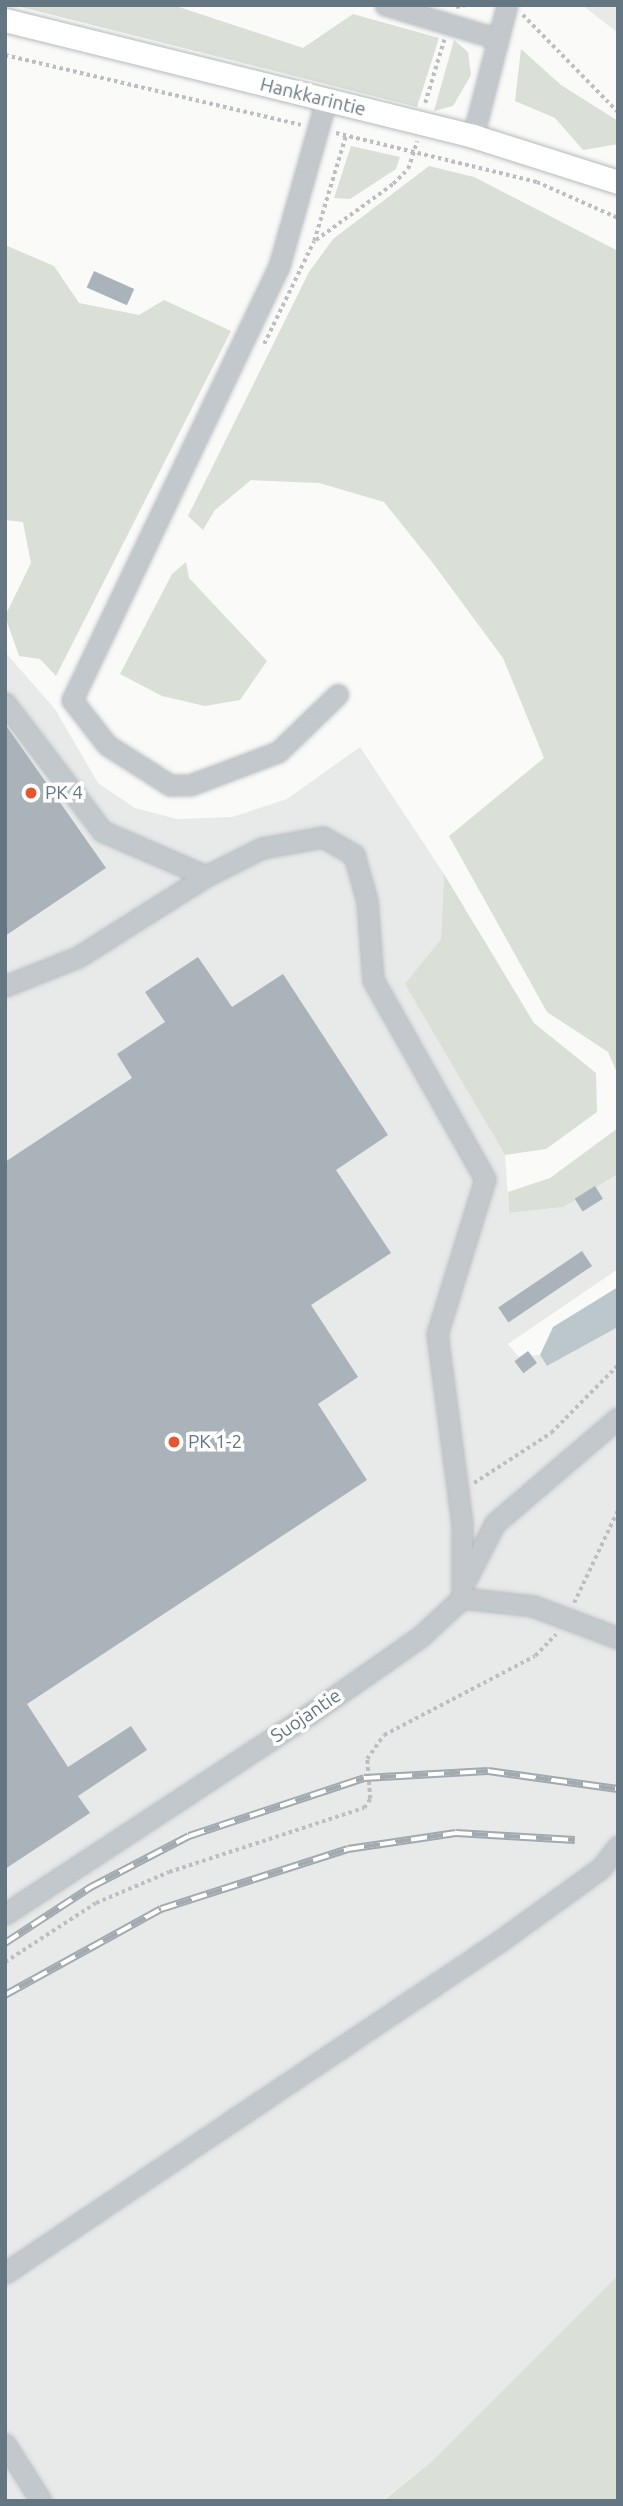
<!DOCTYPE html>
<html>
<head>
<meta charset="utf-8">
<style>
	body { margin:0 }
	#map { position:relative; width:623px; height:2506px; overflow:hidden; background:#fafaf8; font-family:Ubuntu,sans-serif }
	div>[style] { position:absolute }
	.built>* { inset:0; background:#e8e9e9 }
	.green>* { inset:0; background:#dadfd7 }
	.water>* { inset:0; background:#bbc7cb }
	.building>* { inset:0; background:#aab3b9; transform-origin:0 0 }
	.path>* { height:3.5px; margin-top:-1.75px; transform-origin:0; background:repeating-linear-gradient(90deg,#bbbfc2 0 3.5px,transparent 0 7px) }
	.roads { filter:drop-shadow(0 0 2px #b5babe) drop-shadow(0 0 2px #b5babe) }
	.minor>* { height:19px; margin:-9.5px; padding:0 9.5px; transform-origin:9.5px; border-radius:9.5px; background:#c3c8cc }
	.major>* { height:23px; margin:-11.5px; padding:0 11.5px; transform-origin:11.5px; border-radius:11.5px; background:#fff }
	.rail>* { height:8px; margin-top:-4px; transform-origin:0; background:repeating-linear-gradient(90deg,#fff 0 16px,#a2aab0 0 32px); box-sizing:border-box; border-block:2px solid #a2aab0 }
	.dots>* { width:19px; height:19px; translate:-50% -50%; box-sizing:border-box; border:4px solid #fff; border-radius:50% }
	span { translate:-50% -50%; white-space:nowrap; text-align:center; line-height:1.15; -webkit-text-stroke:7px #fff; paint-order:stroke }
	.street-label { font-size:19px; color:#657683 }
	.poi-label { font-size:19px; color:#657683 }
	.left { translate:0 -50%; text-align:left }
	.frame { position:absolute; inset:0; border:7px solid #657683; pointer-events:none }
</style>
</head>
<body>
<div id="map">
	<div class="built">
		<i style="clip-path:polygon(582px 5px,618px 5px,618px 33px)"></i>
		<i style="clip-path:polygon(5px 652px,55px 709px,98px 783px,135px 808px,177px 819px,232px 817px,287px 799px,360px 747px,444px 874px,441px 939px,406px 984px,505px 1155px,509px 1213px,564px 1207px,618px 1174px,618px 1269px,508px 1344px,518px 1356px,540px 1355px,547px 1366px,618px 1327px,618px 2275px,431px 2462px,382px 2501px,5px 2501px)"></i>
	</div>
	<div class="green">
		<i style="clip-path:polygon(13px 5px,173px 5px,303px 48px,353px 14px,439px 38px,417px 107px)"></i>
		<i style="clip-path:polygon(454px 40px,468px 52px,471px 75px,453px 106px,434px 111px)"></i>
		<i style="clip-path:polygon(521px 49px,561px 85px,618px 121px,618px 144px,583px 150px,555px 118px,515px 101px)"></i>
		<i style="clip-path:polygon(351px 146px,400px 157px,396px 169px,350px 199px,334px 198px)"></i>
		<i style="clip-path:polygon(429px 166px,474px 177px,618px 251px,618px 1075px,608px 1052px,547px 1012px,449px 836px,544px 758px,503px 658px,432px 562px,384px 502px,319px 483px,251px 480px,215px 510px,203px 530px,188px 516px,309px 272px,333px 239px)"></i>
		<i style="clip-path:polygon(5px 245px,54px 266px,79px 303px,139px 315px,164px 300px,231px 331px,56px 676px,40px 659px,19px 656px,5px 616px,31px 563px,23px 522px,5px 520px)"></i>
		<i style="clip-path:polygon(186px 562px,189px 578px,267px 661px,240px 700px,205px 706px,162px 696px,120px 674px,172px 574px)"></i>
		<i style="clip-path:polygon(444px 874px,534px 1023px,596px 1073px,597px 1112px,546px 1149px,505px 1155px,405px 984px,441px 939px)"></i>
		<i style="clip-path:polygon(618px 1128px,618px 1174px,564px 1207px,509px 1213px,508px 1192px,550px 1178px)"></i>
		<i style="clip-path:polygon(618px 2275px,618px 2501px,383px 2501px,431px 2462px)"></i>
	</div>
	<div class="water">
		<i style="clip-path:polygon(618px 1287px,618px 1327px,547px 1366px,540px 1355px,553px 1327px)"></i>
	</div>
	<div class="building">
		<i style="left:94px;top:271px;width:44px;height:18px;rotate:24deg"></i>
		<i style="clip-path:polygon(5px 724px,106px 868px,5px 936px)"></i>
		<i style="clip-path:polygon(198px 957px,232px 1007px,283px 974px,388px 1135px,336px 1170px,391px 1253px,311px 1305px,358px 1377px,318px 1404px,367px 1480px,27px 1704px,68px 1767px,131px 1726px,147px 1750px,78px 1796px,90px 1813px,5px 1869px,5px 1162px,132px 1078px,117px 1054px,165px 1022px,145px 992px)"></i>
		<i style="left:595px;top:1186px;width:15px;height:24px;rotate:58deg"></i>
		<i style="left:582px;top:1251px;width:18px;height:101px;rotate:56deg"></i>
		<i style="left:528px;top:1351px;width:15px;height:17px;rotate:53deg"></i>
	</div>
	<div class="path">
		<i style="left:456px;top:7px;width:10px;rotate:-11deg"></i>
		<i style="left:523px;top:15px;width:136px;rotate:45.6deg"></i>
		<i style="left:5px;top:55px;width:304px;rotate:13.3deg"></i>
		<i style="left:425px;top:103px;width:66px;rotate:-73.2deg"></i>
		<i style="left:336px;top:133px;width:207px;rotate:13.7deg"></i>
		<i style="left:537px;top:182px;width:89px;rotate:24deg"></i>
		<i style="left:316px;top:240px;width:95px;rotate:-36deg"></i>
		<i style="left:393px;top:184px;width:21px;rotate:-45deg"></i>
		<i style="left:408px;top:169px;width:29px;rotate:-72deg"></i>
		<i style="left:264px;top:344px;width:114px;rotate:-64.1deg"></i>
		<i style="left:314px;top:241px;width:111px;rotate:-73.2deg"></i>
		<i style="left:474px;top:1483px;width:92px;rotate:-33deg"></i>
		<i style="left:551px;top:1433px;width:95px;rotate:-45.4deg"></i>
		<i style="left:574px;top:1603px;width:103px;rotate:-64.7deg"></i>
		<i style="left:5px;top:1962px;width:108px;rotate:-33deg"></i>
		<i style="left:96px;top:1903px;width:79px;rotate:-23deg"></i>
		<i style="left:169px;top:1872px;width:205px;rotate:-18.2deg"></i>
		<i style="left:364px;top:1808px;width:11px;rotate:-56deg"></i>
		<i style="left:370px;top:1799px;width:40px;rotate:-94.3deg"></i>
		<i style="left:367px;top:1759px;width:29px;rotate:-55deg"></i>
		<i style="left:384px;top:1735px;width:170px;rotate:-27.6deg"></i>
		<i style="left:535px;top:1656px;width:30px;rotate:-46deg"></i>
	</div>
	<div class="roads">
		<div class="minor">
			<i style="left:385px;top:5px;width:118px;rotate:16.7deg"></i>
			<i style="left:326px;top:100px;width:173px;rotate:105.8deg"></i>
			<i style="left:279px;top:266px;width:481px;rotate:115.5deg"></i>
			<i style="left:72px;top:700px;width:57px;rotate:52.1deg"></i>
			<i style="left:107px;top:745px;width:75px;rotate:32.4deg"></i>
			<i style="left:170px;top:785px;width:20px"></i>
			<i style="left:190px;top:785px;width:94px;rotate:-20.6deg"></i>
			<i style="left:278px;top:752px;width:83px;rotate:-44deg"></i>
			<i style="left:473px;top:136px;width:135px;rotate:-75.5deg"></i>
			<i style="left:5px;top:703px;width:161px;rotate:52.8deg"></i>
			<i style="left:102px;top:831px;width:113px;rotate:23.4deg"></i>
			<i style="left:5px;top:986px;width:79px;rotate:-21.7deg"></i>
			<i style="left:78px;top:957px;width:151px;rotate:-32.3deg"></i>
			<i style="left:206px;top:876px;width:63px;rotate:-26.6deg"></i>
			<i style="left:262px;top:848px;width:62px;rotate:-10.2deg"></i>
			<i style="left:323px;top:837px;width:36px;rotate:30deg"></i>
			<i style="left:354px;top:855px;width:48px;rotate:74.2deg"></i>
			<i style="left:367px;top:901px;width:79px;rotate:85.7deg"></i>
			<i style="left:373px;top:980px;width:228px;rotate:60.6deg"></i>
			<i style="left:485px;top:1179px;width:162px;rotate:107.2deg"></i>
			<i style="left:437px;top:1334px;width:192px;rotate:82.5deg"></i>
			<i style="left:462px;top:1524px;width:74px;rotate:90deg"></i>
			<i style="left:465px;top:1581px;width:65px;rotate:-62.7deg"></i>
			<i style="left:495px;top:1523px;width:162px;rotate:-40.5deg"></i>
			<i style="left:5px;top:1914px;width:361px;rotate:-33.3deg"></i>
			<i style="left:307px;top:1716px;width:138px;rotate:-35deg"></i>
			<i style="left:420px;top:1637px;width:57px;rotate:-42.9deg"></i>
			<i style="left:462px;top:1598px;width:71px;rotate:6.4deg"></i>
			<i style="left:533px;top:1606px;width:91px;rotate:20.6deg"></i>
			<i style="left:5px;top:2273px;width:596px;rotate:-33.85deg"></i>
			<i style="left:500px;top:1941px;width:125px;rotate:-35.9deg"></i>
			<i style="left:601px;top:1868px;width:28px;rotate:-52deg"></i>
			<i style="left:5px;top:2444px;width:67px;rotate:57.7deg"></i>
		</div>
		<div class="major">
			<i style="left:5px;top:20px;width:482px;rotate:13.9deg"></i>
			<i style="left:473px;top:136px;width:152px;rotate:17.6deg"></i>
		</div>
	</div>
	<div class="rail">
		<i style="left:5px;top:1943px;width:103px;rotate:-33.1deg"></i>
		<i style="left:91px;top:1887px;width:110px;rotate:-27.5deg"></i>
		<i style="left:189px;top:1836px;width:184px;rotate:-18.3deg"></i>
		<i style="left:364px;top:1778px;width:124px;rotate:-3.2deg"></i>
		<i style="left:488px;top:1771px;width:131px;rotate:7.9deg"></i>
		<i style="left:5px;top:1995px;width:178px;rotate:-28.9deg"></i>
		<i style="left:161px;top:1909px;width:196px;rotate:-17.8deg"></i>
		<i style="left:348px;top:1849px;width:109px;rotate:-8.4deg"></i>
		<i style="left:456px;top:1833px;width:119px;rotate:3.4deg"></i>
	</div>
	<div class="dots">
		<i style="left:31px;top:793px;background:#e4572e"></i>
		<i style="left:174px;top:1442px;background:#e4572e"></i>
	</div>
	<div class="street-label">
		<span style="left:313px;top:97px;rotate:14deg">Hankkarintie</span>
		<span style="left:306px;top:1716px;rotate:-34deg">Suojantie</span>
	</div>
	<div class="poi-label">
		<span class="left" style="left:45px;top:793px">PK 4</span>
		<span class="left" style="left:188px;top:1442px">PK 1-2</span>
	</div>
	<div class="frame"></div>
</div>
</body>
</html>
